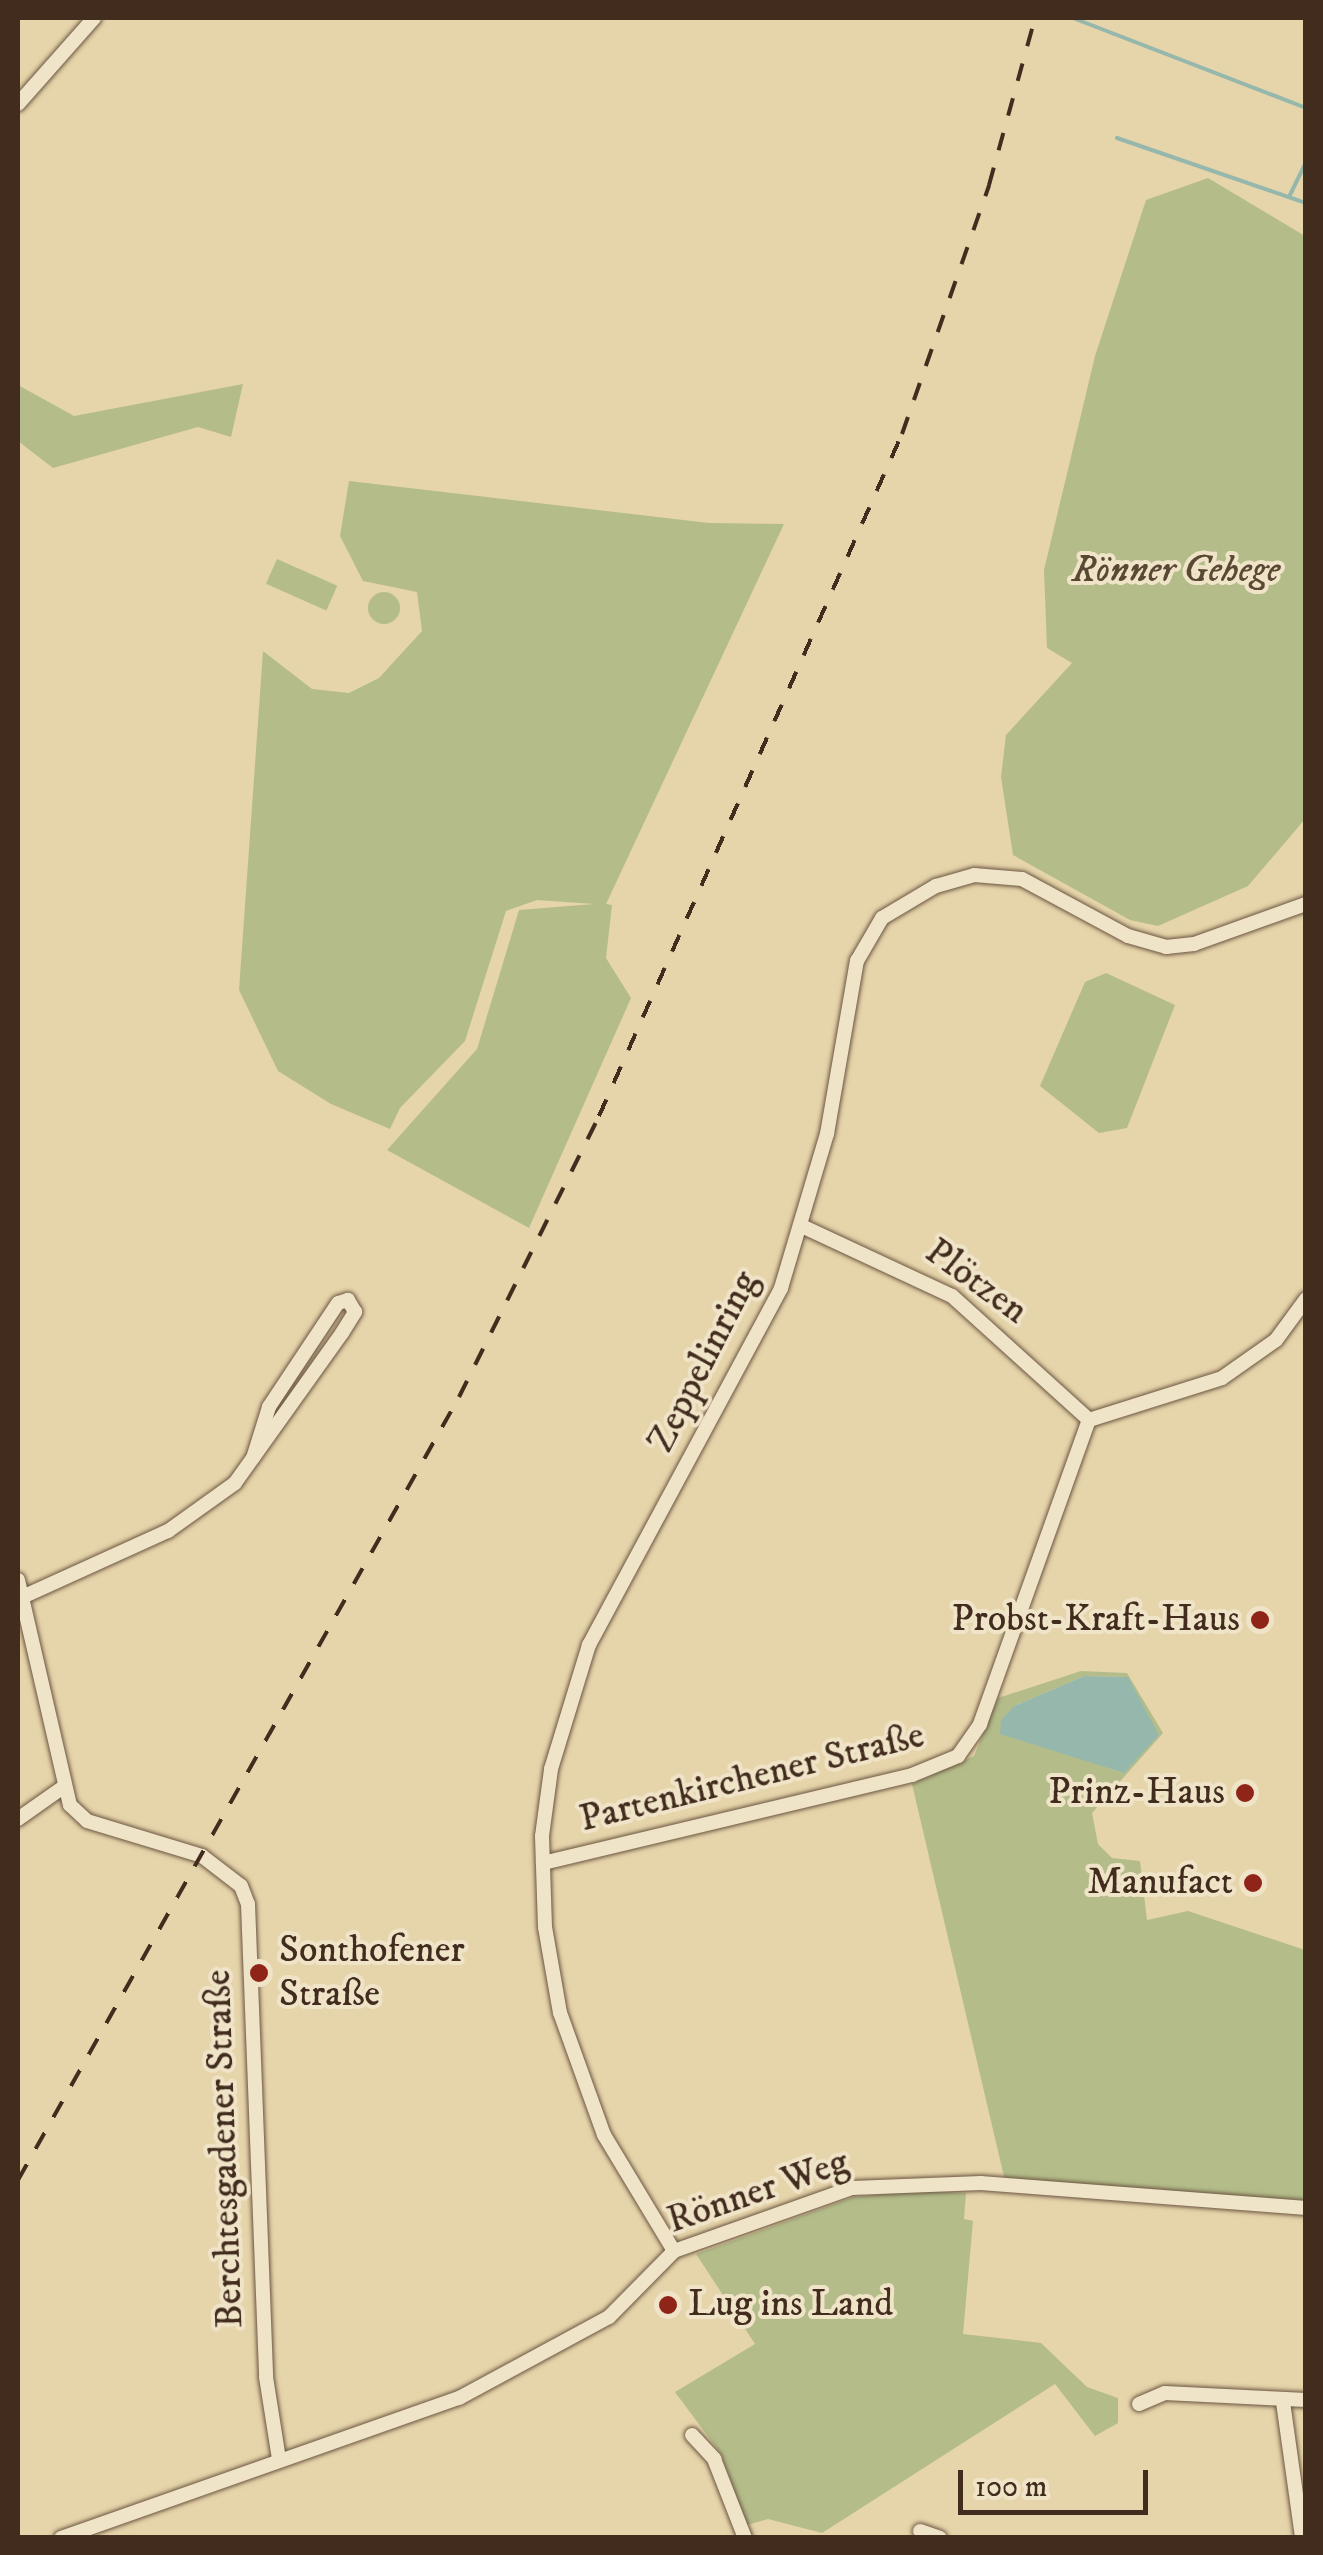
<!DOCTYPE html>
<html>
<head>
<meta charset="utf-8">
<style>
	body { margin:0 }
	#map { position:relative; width:1323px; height:2555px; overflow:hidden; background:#e6d4aa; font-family:"IM FELL DW Pica",serif }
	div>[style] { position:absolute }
	.green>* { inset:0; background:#b4bd8a; transform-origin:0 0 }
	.round { border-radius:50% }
	.water>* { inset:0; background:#96b8ac }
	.stream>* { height:4px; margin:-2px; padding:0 2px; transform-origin:2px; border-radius:2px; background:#96b8ac }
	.roads { filter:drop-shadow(0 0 2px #6b5641) drop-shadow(0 0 2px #6b5641) }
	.street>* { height:14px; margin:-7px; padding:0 7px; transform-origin:7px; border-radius:7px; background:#efe3c8 }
	.rail>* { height:4px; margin-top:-2px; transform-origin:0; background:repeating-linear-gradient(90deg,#422c1e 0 18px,transparent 0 36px) }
	.dots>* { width:28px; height:28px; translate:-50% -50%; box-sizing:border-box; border:5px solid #efe3c8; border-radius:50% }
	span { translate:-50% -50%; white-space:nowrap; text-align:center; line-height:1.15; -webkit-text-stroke:8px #efe3c8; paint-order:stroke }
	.park-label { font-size:38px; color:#594934; font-style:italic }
	.street-label { font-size:38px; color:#422c1e }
	.poi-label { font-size:38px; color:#422c1e }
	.right { translate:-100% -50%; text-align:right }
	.left { translate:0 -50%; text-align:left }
	.frame { position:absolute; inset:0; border:20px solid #422c1e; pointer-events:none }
	.scale { position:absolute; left:958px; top:2470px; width:190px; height:45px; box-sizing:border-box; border:5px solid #422c1e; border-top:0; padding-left:12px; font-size:30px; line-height:35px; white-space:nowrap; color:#422c1e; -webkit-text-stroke:8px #efe3c8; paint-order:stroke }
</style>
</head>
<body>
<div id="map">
	<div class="green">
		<i style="clip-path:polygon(1208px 178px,1305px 236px,1305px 819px,1248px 886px,1158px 926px,1130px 920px,1013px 855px,1001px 777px,1006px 735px,1072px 663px,1047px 648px,1044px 570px,1095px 356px,1146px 200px)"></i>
		<i style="clip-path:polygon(243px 384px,231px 437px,198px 427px,53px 468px,18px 441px,18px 385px,74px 416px)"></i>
		<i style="clip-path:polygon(349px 481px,709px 523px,784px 524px,606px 904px,612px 905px,606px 958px,631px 998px,529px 1228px,387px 1150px,477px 1049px,519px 910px,594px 904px,537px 900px,506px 911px,465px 1041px,400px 1108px,390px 1129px,331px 1104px,278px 1071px,239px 990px,263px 651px,312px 689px,349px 693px,379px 678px,422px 631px,417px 592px,363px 581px,340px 536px)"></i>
		<i style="left:277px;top:559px;width:66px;height:27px;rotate:24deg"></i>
		<i class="round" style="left:368px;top:592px;width:32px;height:32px"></i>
		<i style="clip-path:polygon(1106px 973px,1175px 1005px,1127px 1128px,1099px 1133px,1040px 1086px,1085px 982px)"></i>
		<i style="clip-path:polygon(evenodd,1081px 1671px,1127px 1673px,1163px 1733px,1092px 1813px,1098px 1844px,1112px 1858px,1140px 1861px,1147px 1920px,1188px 1911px,1305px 1950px,1305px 2200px,1005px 2181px,912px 1784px,974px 1756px,998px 1698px,1081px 1671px,1084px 1676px,1128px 1677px,1124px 1773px,1074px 1756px,1014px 1706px,1084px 1676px)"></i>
		<i style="clip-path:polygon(918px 2191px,966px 2193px,964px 2219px,973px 2221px,963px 2334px,1041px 2343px,1087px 2387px,1118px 2398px,1118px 2423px,1095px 2436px,1055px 2384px,822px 2533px,768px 2519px,747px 2525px,721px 2454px,675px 2392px,755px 2344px,696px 2254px,854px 2197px)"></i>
	</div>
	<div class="water">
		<i style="clip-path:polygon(1084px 1676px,1128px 1677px,1159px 1735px,1124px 1773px,1000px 1734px,1001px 1720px,1014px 1706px)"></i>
	</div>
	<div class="stream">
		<i style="left:1073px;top:18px;width:250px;rotate:21.1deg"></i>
		<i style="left:1117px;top:138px;width:200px;rotate:19deg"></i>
		<i style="left:1289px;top:197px;width:39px;rotate:-64deg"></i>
	</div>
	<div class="roads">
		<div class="street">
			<i style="left:18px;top:104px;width:115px;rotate:-48.5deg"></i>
			<i style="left:804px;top:1227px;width:163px;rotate:25deg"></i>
			<i style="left:952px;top:1296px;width:185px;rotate:42.1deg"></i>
			<i style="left:18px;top:1580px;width:231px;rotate:77deg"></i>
			<i style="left:70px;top:1805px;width:23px;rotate:43deg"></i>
			<i style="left:87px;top:1821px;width:120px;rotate:16.9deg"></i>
			<i style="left:202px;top:1856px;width:49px;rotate:37.6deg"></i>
			<i style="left:241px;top:1886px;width:19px;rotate:69deg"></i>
			<i style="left:248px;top:1904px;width:473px;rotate:87.8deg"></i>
			<i style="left:266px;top:2377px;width:83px;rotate:81deg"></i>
			<i style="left:18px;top:1599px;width:165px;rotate:-24.4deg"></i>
			<i style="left:168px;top:1531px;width:82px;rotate:-35.6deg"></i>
			<i style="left:235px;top:1483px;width:184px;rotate:-54.5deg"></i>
			<i style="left:342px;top:1333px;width:25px;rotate:-58deg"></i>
			<i style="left:355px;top:1312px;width:14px;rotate:-120deg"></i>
			<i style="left:348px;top:1300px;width:10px;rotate:163deg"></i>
			<i style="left:338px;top:1303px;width:125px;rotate:123.6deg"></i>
			<i style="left:269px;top:1407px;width:53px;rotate:107.4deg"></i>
			<i style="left:18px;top:1819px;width:54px;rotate:-35.2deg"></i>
			<i style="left:543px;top:1863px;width:379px;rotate:-13.4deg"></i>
			<i style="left:912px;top:1775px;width:50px;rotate:-22.4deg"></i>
			<i style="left:958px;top:1756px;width:39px;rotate:-55deg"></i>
			<i style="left:980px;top:1724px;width:323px;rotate:-70.3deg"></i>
			<i style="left:1089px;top:1420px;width:139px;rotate:-17.5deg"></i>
			<i style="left:1222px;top:1378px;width:66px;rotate:-35.1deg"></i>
			<i style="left:1276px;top:1340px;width:51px;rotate:-53.8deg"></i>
			<i style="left:674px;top:2251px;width:135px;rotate:-121.1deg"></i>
			<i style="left:604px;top:2135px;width:130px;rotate:-109.8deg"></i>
			<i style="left:560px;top:2013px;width:87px;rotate:-99.9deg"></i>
			<i style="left:545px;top:1927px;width:91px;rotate:-91.9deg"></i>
			<i style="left:542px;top:1836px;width:68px;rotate:-82.3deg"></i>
			<i style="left:551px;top:1769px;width:130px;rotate:-73deg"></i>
			<i style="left:589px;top:1645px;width:405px;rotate:-61.7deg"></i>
			<i style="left:781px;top:1288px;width:161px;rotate:-73.4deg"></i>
			<i style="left:827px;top:1134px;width:176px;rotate:-80.2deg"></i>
			<i style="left:857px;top:961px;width:50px;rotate:-59.8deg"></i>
			<i style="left:882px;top:918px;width:63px;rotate:-30.7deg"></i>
			<i style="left:936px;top:886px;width:40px;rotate:-16deg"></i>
			<i style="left:974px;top:875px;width:48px;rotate:4.8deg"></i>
			<i style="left:1022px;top:879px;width:120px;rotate:28.3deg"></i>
			<i style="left:1128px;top:936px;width:40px;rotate:16deg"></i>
			<i style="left:1166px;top:947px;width:28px;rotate:-6deg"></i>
			<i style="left:1194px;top:944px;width:119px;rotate:-19.7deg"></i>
			<i style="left:1283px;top:2402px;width:137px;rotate:82deg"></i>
			<i style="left:1139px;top:2404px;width:28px;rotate:-23deg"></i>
			<i style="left:1165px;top:2393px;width:141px;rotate:2.8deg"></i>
			<i style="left:692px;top:2435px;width:33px;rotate:47deg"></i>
			<i style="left:714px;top:2459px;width:85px;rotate:68.6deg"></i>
			<i style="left:920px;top:2531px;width:21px;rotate:19deg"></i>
			<i style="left:61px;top:2538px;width:422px;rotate:-19.4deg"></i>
			<i style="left:459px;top:2398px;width:170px;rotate:-28.4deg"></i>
			<i style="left:609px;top:2317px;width:93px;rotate:-45.4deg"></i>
			<i style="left:674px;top:2251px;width:189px;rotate:-19.5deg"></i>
			<i style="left:852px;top:2188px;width:129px;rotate:-2.2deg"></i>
			<i style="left:981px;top:2183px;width:326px;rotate:4.4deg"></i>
		</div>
	</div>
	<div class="rail">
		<i style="left:18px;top:2180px;width:899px;rotate:-60.61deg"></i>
		<i style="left:459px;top:1397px;width:314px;rotate:-63.5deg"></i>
		<i style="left:599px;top:1116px;width:746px;rotate:-66.05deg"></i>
		<i style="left:902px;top:434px;width:264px;rotate:-70.7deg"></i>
		<i style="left:989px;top:185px;width:173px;rotate:-74.6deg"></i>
	</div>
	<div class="dots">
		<i style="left:1260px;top:1620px;background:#8f2418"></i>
		<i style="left:1245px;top:1793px;background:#8f2418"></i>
		<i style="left:1253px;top:1883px;background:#8f2418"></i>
		<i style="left:259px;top:1973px;background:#8f2418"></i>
		<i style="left:668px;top:2305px;background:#8f2418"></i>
	</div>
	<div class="park-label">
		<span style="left:1176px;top:571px">Rönner Gehege</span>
	</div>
	<div class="street-label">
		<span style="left:976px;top:1282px;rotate:36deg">Plötzen</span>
		<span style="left:704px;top:1362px;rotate:-63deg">Zeppelinring</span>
		<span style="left:752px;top:1778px;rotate:-14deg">Partenkirchener Straße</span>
		<span style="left:225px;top:2149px;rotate:-92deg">Berchtesgadener Straße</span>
		<span style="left:758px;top:2192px;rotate:-19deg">Rönner Weg</span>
	</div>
	<div class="poi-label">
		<span class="right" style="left:1240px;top:1620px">Probst-Kraft-Haus</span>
		<span class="right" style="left:1225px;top:1793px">Prinz-Haus</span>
		<span class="right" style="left:1233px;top:1883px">Manufact</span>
		<span class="left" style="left:279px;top:1973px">Sonthofener<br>Straße</span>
		<span class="left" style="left:688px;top:2305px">Lug ins Land</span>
	</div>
	<div class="frame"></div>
	<div class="scale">100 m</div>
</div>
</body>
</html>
